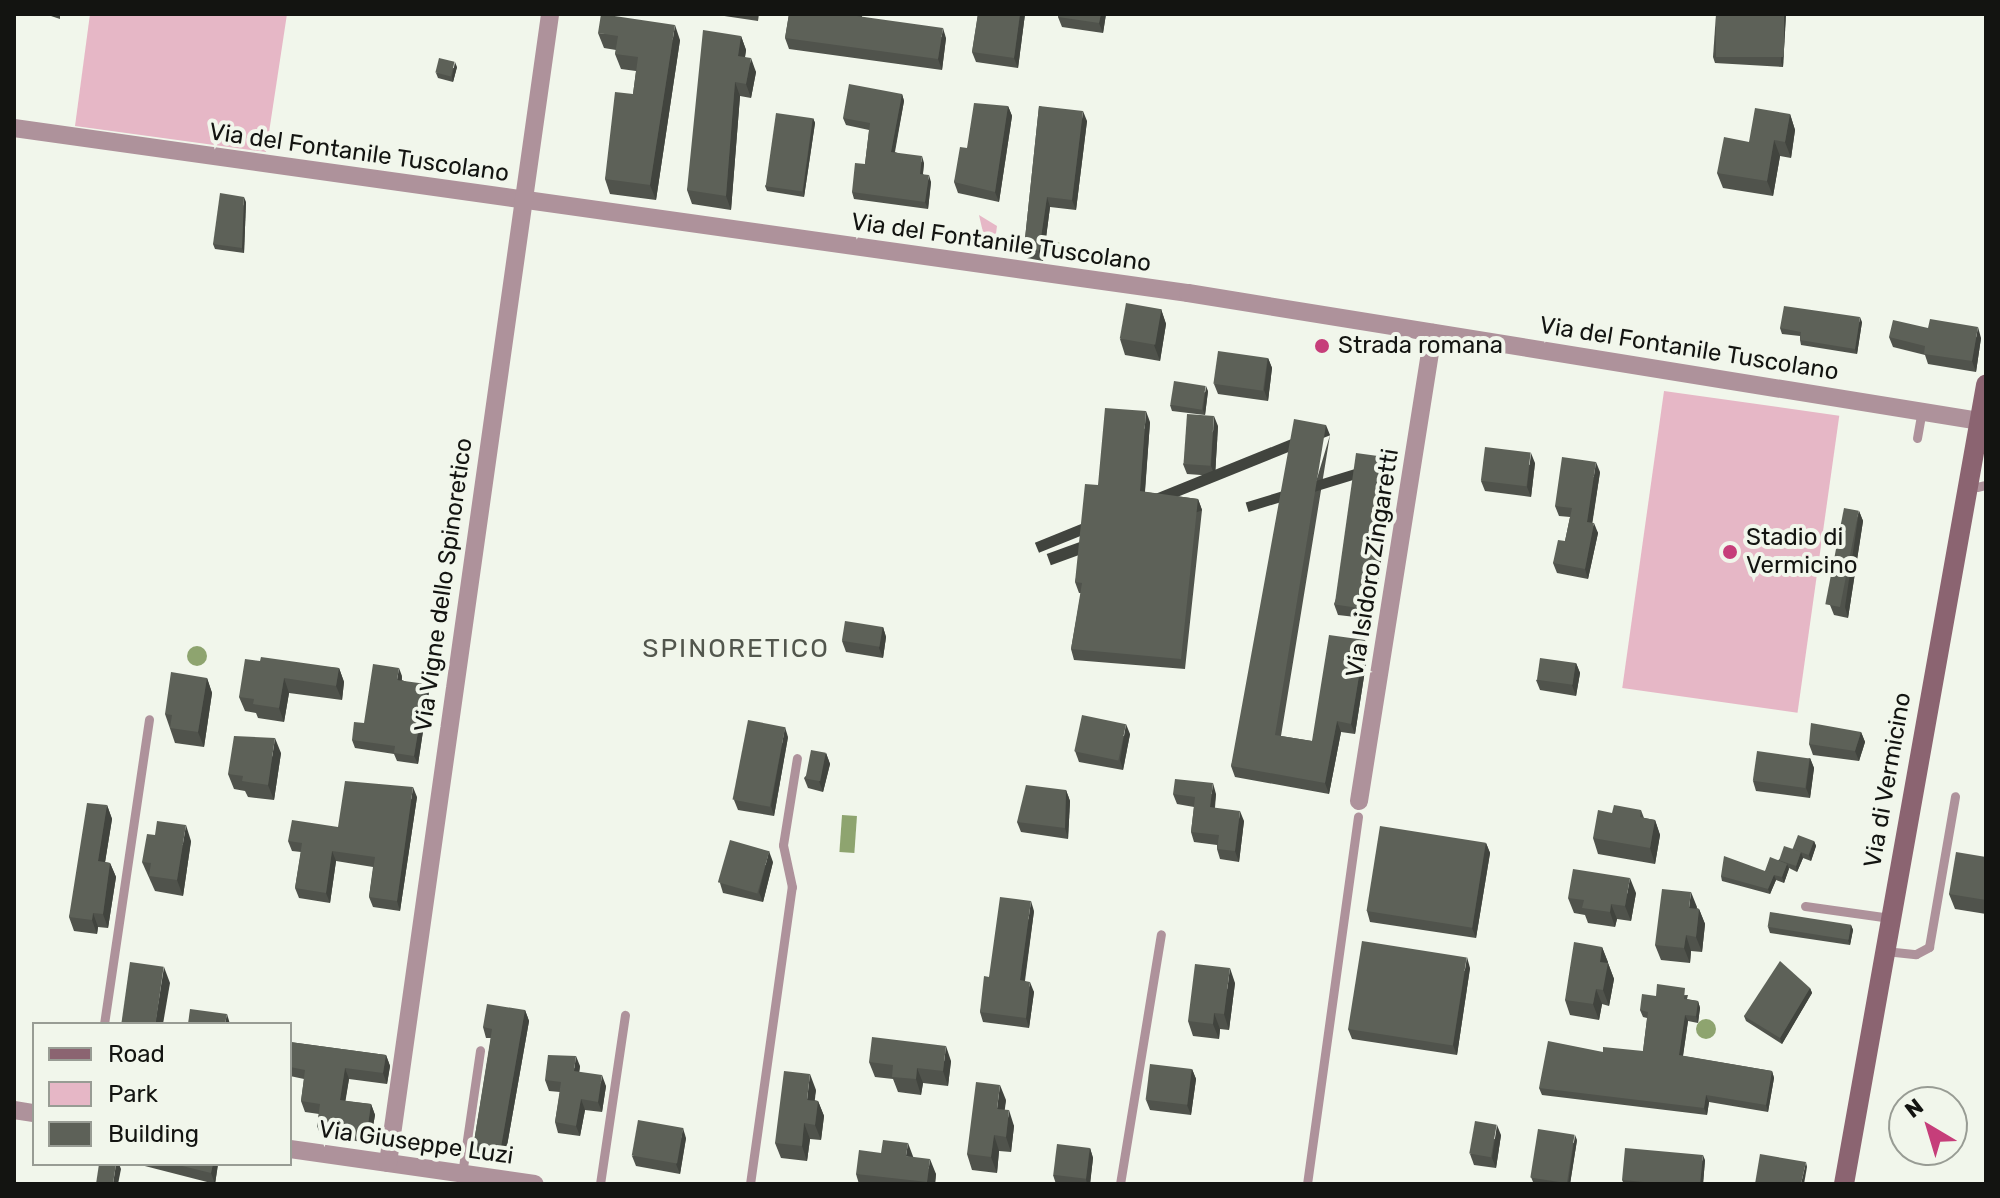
<!DOCTYPE html>
<html>
<head>
<meta charset="utf-8">
<style>
	body { margin:0 }
	#map { position:relative; width:2000px; height:1198px; overflow:hidden; background:#f1f6eb; font-family:Rubik,sans-serif }
	div>[style] { position:absolute }
	.green>* { inset:0; background:#e6b7c6; transform-origin:0 0 }
	.water>* { inset:0; background:#8ea46f; transform-origin:0 0 }
	.round { border-radius:50% }
	.service>* { height:9px; margin:-4.5px; padding:0 4.5px; transform-origin:4.5px; border-radius:4.5px; background:#ae929b }
	.minor>* { height:18px; margin:-9px; padding:0 9px; transform-origin:9px; border-radius:9px; background:#ae929b }
	.secondary>* { height:20px; margin:-10px; padding:0 10px; transform-origin:10px; border-radius:10px; background:#8b6471 }
	.wall>* { inset:0; background:#50534c }
	.shaded-wall>* { inset:0; background:#41443e; transform-origin:0 0 }
	.building>* { inset:0; background:#5d6158; transform-origin:0 0 }
	.dots>* { width:22px; height:22px; translate:-50% -50%; box-sizing:border-box; border:4px solid #f1f6eb; border-radius:50% }
	span { translate:-50% -50%; white-space:nowrap; text-align:center; line-height:1.15; -webkit-text-stroke:8px #f1f6eb; paint-order:stroke }
	.street-label { font-size:24px; color:#131411 }
	.poi-label { font-size:24px; color:#131411 }
	.left { translate:0 -50%; text-align:left }
	.neighbourhood-label { font-size:26px; color:#52564d; letter-spacing:2px }
	.frame { position:absolute; inset:0; border:16px solid #131411; pointer-events:none }
	.legend { position:absolute; left:32px; top:1022px; width:260px; height:144px; box-sizing:border-box; background:#f1f6eb; border:2px solid #989c94; margin:0; padding:10px 14px; list-style:none; font-size:24px; color:#131411 }
	.legend li { display:flex; align-items:center; gap:16px; height:40px }
	.legend b { width:40px; border:2px solid #989c94 }
	.north { position:absolute; left:1888px; top:1086px; width:80px; height:80px; box-sizing:border-box; background:#f1f6eb; border:2px solid #989c94; border-radius:50%; rotate:322deg; font-size:22px; font-weight:700; line-height:32px; text-align:center; color:#131411 }
	.north::after { content:''; display:block; margin:auto; width:28px; height:36px; background:#c63e7a; clip-path:polygon(50% 0,100% 100%,50% 72%,0 100%) }
</style>
</head>
<body>
<div id="map">
	<div class="green">
		<i style="clip-path:polygon(90px 14px,287px 14px,266px 152px,75px 126px)"></i>
		<i style="clip-path:polygon(979px 215px,997px 226px,995px 241px,984px 249px,973px 245px,973px 240px,984px 237px)"></i>
		<i style="left:1664px;top:391px;width:177px;height:300px;rotate:8deg"></i>
	</div>
	<div class="water">
		<i class="round" style="left:1047px;top:242px;width:18px;height:18px"></i>
		<i class="round" style="left:187px;top:646px;width:20px;height:20px"></i>
		<i style="left:842px;top:815px;width:15px;height:37px;rotate:4deg"></i>
		<i class="round" style="left:1696px;top:1019px;width:20px;height:20px"></i>
	</div>
	<div class="service">
		<i style="left:1917px;top:438px;width:27px;rotate:-80deg"></i>
		<i style="left:1977px;top:487px;width:9px;rotate:-13deg"></i>
		<i style="left:1805px;top:906px;width:86px;rotate:8deg"></i>
		<i style="left:1885px;top:951px;width:31px;rotate:6deg"></i>
		<i style="left:1916px;top:954px;width:15px;rotate:-28deg"></i>
		<i style="left:1929px;top:947px;width:153px;rotate:-80.2deg"></i>
		<i style="left:104px;top:1024px;width:308px;rotate:-81.6deg"></i>
		<i style="left:462px;top:1174px;width:125px;rotate:-81.7deg"></i>
		<i style="left:600px;top:1184px;width:171px;rotate:-81.6deg"></i>
		<i style="left:750px;top:1184px;width:300px;rotate:-82deg"></i>
		<i style="left:792px;top:887px;width:43px;rotate:-102.1deg"></i>
		<i style="left:783px;top:845px;width:88px;rotate:-80.9deg"></i>
		<i style="left:1120px;top:1184px;width:253px;rotate:-80.7deg"></i>
		<i style="left:1307px;top:1184px;width:371px;rotate:-82.1deg"></i>
	</div>
	<div class="minor">
		<i style="left:14px;top:128px;width:1186px;rotate:8deg"></i>
		<i style="left:1188px;top:293px;width:801px;rotate:9.19deg"></i>
		<i style="left:1359px;top:801px;width:474px;rotate:-81deg"></i>
		<i style="left:14px;top:1110px;width:20px;rotate:9deg"></i>
		<i style="left:290px;top:1149px;width:247px;rotate:8.1deg"></i>
		<i style="left:388px;top:1163px;width:1160px;rotate:-81.97deg"></i>
	</div>
	<div class="secondary">
		<i style="left:1844px;top:1184px;width:812px;rotate:-79.92deg"></i>
	</div>
	<div class="wall">
		<i style="clip-path:polygon(45px 14px,60px 14px,60px 19px)"></i>
		<i style="clip-path:polygon(711px 14px,759px 14px,758px 21px)"></i>
		<i style="clip-path:polygon(789px 14px,862px 14px,862px 17px,946px 38px,942px 70px,789px 49px,785px 38px)"></i>
		<i style="clip-path:polygon(978px 14px,1025px 14px,1018px 68px,976px 62px,972px 52px)"></i>
		<i style="clip-path:polygon(1059px 14px,1106px 14px,1103px 33px,1062px 27px,1058px 17px)"></i>
		<i style="clip-path:polygon(1716px 14px,1786px 14px,1783px 67px,1715px 63px,1713px 57px)"></i>
		<i style="clip-path:polygon(598px 33px,680px 40px,656px 200px,610px 194px,605px 179px,633px 94px,636px 71px,621px 69px,615px 54px,616px 50px,604px 48px)"></i>
		<i style="clip-path:polygon(741px 36px,746px 50px,745px 57px,756px 72px,751px 98px,740px 96px,731px 210px,692px 204px,687px 190px)"></i>
		<i style="clip-path:polygon(457px 67px,453px 82px,438px 78px,436px 73px)"></i>
		<i style="clip-path:polygon(902px 94px,904px 101px,895px 152px,924px 163px,923px 174px,931px 182px,928px 209px,854px 199px,852px 192px,865px 164px,869px 130px,846px 125px,843px 118px)"></i>
		<i style="clip-path:polygon(1008px 106px,1012px 116px,999px 202px,958px 193px,954px 182px,967px 148px)"></i>
		<i style="clip-path:polygon(1039px 106px,1087px 121px,1076px 210px,1050px 207px,1043px 261px,1027px 258px,1024px 248px)"></i>
		<i style="clip-path:polygon(1790px 114px,1795px 130px,1791px 158px,1780px 156px,1773px 196px,1723px 188px,1717px 173px,1749px 142px)"></i>
		<i style="clip-path:polygon(813px 118px,815px 123px,804px 197px,767px 191px,765px 186px)"></i>
		<i style="clip-path:polygon(246px 202px,244px 253px,215px 249px,213px 244px)"></i>
		<i style="clip-path:polygon(1161px 309px,1166px 324px,1160px 361px,1125px 355px,1120px 339px)"></i>
		<i style="clip-path:polygon(1862px 322px,1857px 354px,1801px 345px,1800px 340px,1800px 336px,1782px 334px,1780px 328px)"></i>
		<i style="clip-path:polygon(1928px 328px,1981px 338px,1976px 372px,1928px 364px,1925px 355px,1893px 347px,1889px 337px)"></i>
		<i style="clip-path:polygon(1268px 358px,1272px 368px,1268px 401px,1218px 394px,1214px 384px)"></i>
		<i style="clip-path:polygon(1208px 391px,1205px 415px,1172px 411px,1170px 405px)"></i>
		<i style="clip-path:polygon(1150px 422px,1145px 492px,1198px 499px,1202px 510px,1185px 669px,1074px 660px,1071px 649px,1081px 593px,1079px 593px,1075px 582px,1098px 485px)"></i>
		<i style="clip-path:polygon(1218px 426px,1215px 476px,1187px 474px,1183px 464px)"></i>
		<i style="clip-path:polygon(1330px 435px,1281px 736px,1312px 741px,1368px 651px,1355px 734px,1341px 732px,1329px 794px,1235px 777px,1231px 766px)"></i>
		<i style="clip-path:polygon(1391px 458px,1394px 468px,1373px 619px,1338px 615px,1334px 604px)"></i>
		<i style="clip-path:polygon(1535px 463px,1531px 497px,1485px 491px,1481px 481px)"></i>
		<i style="clip-path:polygon(1600px 472px,1592px 523px,1598px 533px,1588px 579px,1557px 573px,1553px 563px,1565px 541px,1570px 517px,1559px 516px,1555px 506px)"></i>
		<i style="clip-path:polygon(1859px 511px,1863px 521px,1848px 618px,1834px 615px,1830px 605px)"></i>
		<i style="clip-path:polygon(883px 627px,886px 637px,883px 658px,846px 652px,842px 641px)"></i>
		<i style="clip-path:polygon(260px 661px,339px 668px,344px 682px,342px 700px,289px 693px,284px 722px,258px 718px,256px 713px,245px 711px,239px 697px)"></i>
		<i style="clip-path:polygon(1576px 663px,1580px 673px,1576px 696px,1540px 690px,1536px 680px)"></i>
		<i style="clip-path:polygon(402px 676px,402px 680px,429px 692px,418px 764px,397px 761px,394px 754px,355px 748px,352px 740px)"></i>
		<i style="clip-path:polygon(207px 678px,212px 693px,204px 747px,175px 743px,165px 714px)"></i>
		<i style="clip-path:polygon(1861px 732px,1865px 742px,1859px 761px,1813px 755px,1809px 744px)"></i>
		<i style="clip-path:polygon(1130px 734px,1123px 770px,1079px 762px,1075px 751px)"></i>
		<i style="clip-path:polygon(788px 737px,774px 816px,738px 810px,734px 800px)"></i>
		<i style="clip-path:polygon(281px 753px,274px 800px,248px 797px,245px 791px,234px 789px,228px 774px)"></i>
		<i style="clip-path:polygon(826px 753px,830px 764px,823px 792px,808px 788px,804px 778px)"></i>
		<i style="clip-path:polygon(1810px 758px,1814px 768px,1810px 798px,1756px 791px,1753px 781px)"></i>
		<i style="clip-path:polygon(1066px 790px,1070px 801px,1068px 839px,1021px 832px,1017px 822px)"></i>
		<i style="clip-path:polygon(1173px 794px,1216px 794px,1215px 808px,1244px 821px,1239px 862px,1220px 859px,1217px 849px,1217px 845px,1194px 842px,1191px 832px,1194px 807px,1177px 804px)"></i>
		<i style="clip-path:polygon(417px 797px,400px 911px,373px 907px,369px 897px,373px 867px,336px 861px,330px 903px,299px 898px,295px 888px,301px 852px,292px 851px,288px 841px,338px 827px)"></i>
		<i style="clip-path:polygon(107px 805px,112px 819px,105px 862px,110px 863px,116px 877px,108px 928px,98px 927px,97px 934px,74px 931px,69px 917px)"></i>
		<i style="clip-path:polygon(1641px 810px,1644px 818px,1655px 820px,1660px 835px,1655px 864px,1598px 854px,1593px 838px,1612px 813px)"></i>
		<i style="clip-path:polygon(191px 841px,183px 896px,155px 891px,142px 862px)"></i>
		<i style="clip-path:polygon(1814px 841px,1816px 846px,1811px 861px,1803px 858px,1797px 872px,1789px 868px,1784px 883px,1776px 880px,1770px 894px,1722px 881px,1721px 876px,1765px 871px,1792px 849px)"></i>
		<i style="clip-path:polygon(1486px 843px,1490px 853px,1476px 938px,1370px 922px,1367px 911px)"></i>
		<i style="clip-path:polygon(1986px 857px,1986px 914px,1955px 909px,1949px 894px)"></i>
		<i style="clip-path:polygon(773px 862px,763px 902px,723px 893px,720px 883px)"></i>
		<i style="clip-path:polygon(1636px 893px,1631px 921px,1617px 919px,1615px 927px,1588px 923px,1585px 915px,1574px 913px,1568px 898px)"></i>
		<i style="clip-path:polygon(1697px 908px,1699px 909px,1705px 924px,1702px 952px,1691px 951px,1690px 963px,1661px 960px,1655px 945px)"></i>
		<i style="clip-path:polygon(1034px 911px,1025px 981px,1034px 992px,1029px 1028px,983px 1022px,980px 1012px,989px 977px)"></i>
		<i style="clip-path:polygon(1851px 925px,1853px 930px,1850px 945px,1770px 933px,1768px 927px)"></i>
		<i style="clip-path:polygon(1602px 947px,1614px 979px,1609px 1006px,1602px 1004px,1599px 1020px,1570px 1015px,1565px 1000px)"></i>
		<i style="clip-path:polygon(1470px 968px,1457px 1055px,1352px 1039px,1348px 1029px)"></i>
		<i style="clip-path:polygon(1235px 983px,1229px 1030px,1220px 1029px,1219px 1039px,1193px 1036px,1188px 1021px)"></i>
		<i style="clip-path:polygon(1810px 988px,1812px 993px,1782px 1044px,1746px 1021px,1744px 1016px)"></i>
		<i style="clip-path:polygon(1688px 995px,1687px 999px,1698px 1001px,1700px 1008px,1698px 1023px,1688px 1021px,1683px 1056px,1772px 1071px,1774px 1078px,1768px 1112px,1709px 1102px,1707px 1115px,1542px 1095px,1539px 1088px,1603px 1052px,1643px 1051px,1647px 1018px,1643px 1017px,1640px 1010px,1656px 996px)"></i>
		<i style="clip-path:polygon(525px 1010px,529px 1021px,505px 1157px,478px 1153px,474px 1142px,491px 1038px,486px 1038px,483px 1027px)"></i>
		<i style="clip-path:polygon(290px 1042px,386px 1055px,390px 1066px,387px 1084px,349px 1079px,345px 1101px,371px 1104px,375px 1115px,370px 1143px,321px 1136px,317px 1126px,319px 1114px,305px 1112px,301px 1101px,304px 1079px,290px 1076px)"></i>
		<i style="clip-path:polygon(951px 1061px,948px 1086px,923px 1083px,921px 1095px,898px 1092px,893px 1079px,875px 1077px,869px 1062px)"></i>
		<i style="clip-path:polygon(580px 1066px,579px 1072px,606px 1086px,602px 1112px,585px 1110px,580px 1136px,558px 1133px,555px 1122px,560px 1092px,549px 1091px,545px 1080px)"></i>
		<i style="clip-path:polygon(1192px 1069px,1196px 1079px,1191px 1115px,1150px 1110px,1146px 1100px)"></i>
		<i style="clip-path:polygon(816px 1090px,814px 1100px,818px 1101px,824px 1116px,821px 1140px,810px 1139px,807px 1161px,781px 1158px,775px 1143px)"></i>
		<i style="clip-path:polygon(1006px 1100px,1004px 1110px,1014px 1126px,1011px 1152px,999px 1151px,997px 1173px,972px 1170px,967px 1154px)"></i>
		<i style="clip-path:polygon(1501px 1135px,1496px 1168px,1474px 1165px,1470px 1154px)"></i>
		<i style="clip-path:polygon(686px 1138px,680px 1174px,636px 1166px,632px 1156px)"></i>
		<i style="clip-path:polygon(1577px 1140px,1570px 1184px,1546px 1184px,1533px 1182px,1531px 1177px)"></i>
		<i style="clip-path:polygon(1090px 1148px,1093px 1158px,1090px 1184px,1056px 1184px,1053px 1175px)"></i>
		<i style="clip-path:polygon(913px 1157px,936px 1174px,935px 1184px,859px 1184px,856px 1174px)"></i>
		<i style="clip-path:polygon(1705px 1160px,1703px 1184px,1624px 1184px,1622px 1180px)"></i>
		<i style="clip-path:polygon(137px 1164px,218px 1164px,215px 1184px)"></i>
	</div>
	<div class="shaded-wall">
		<i style="clip-path:polygon(1020px 14px,1025px 14px,1018px 68px,1014px 58px)"></i>
		<i style="clip-path:polygon(1101px 14px,1106px 14px,1103px 33px,1099px 23px)"></i>
		<i style="clip-path:polygon(1784px 14px,1786px 14px,1783px 67px,1781px 62px)"></i>
		<i style="clip-path:polygon(675px 25px,680px 40px,656px 200px,650px 185px)"></i>
		<i style="clip-path:polygon(943px 28px,946px 38px,942px 70px,938px 59px)"></i>
		<i style="clip-path:polygon(741px 36px,746px 50px,743px 70px,738px 56px)"></i>
		<i style="clip-path:polygon(751px 58px,756px 72px,751px 98px,746px 84px)"></i>
		<i style="clip-path:polygon(455px 62px,457px 67px,453px 82px,452px 77px)"></i>
		<i style="clip-path:polygon(735px 82px,740px 96px,731px 210px,726px 196px)"></i>
		<i style="clip-path:polygon(902px 94px,904px 101px,893px 159px,891px 152px)"></i>
		<i style="clip-path:polygon(1008px 106px,1012px 116px,999px 202px,995px 192px)"></i>
		<i style="clip-path:polygon(1083px 111px,1087px 121px,1076px 210px,1072px 200px)"></i>
		<i style="clip-path:polygon(1790px 114px,1795px 130px,1791px 158px,1785px 142px)"></i>
		<i style="clip-path:polygon(813px 118px,815px 123px,804px 197px,803px 191px)"></i>
		<i style="clip-path:polygon(1774px 140px,1780px 156px,1773px 196px,1767px 181px)"></i>
		<i style="clip-path:polygon(922px 156px,924px 163px,922px 181px,920px 174px)"></i>
		<i style="clip-path:polygon(929px 175px,931px 182px,928px 209px,925px 202px)"></i>
		<i style="clip-path:polygon(244px 197px,246px 202px,244px 253px,242px 248px)"></i>
		<i style="clip-path:polygon(1047px 197px,1050px 207px,1043px 261px,1039px 251px)"></i>
		<i style="clip-path:polygon(1161px 309px,1166px 324px,1160px 361px,1154px 345px)"></i>
		<i style="clip-path:polygon(1860px 317px,1862px 322px,1857px 354px,1855px 349px)"></i>
		<i style="clip-path:polygon(1978px 327px,1981px 338px,1976px 372px,1972px 361px)"></i>
		<i style="clip-path:polygon(1268px 358px,1272px 368px,1268px 401px,1264px 390px)"></i>
		<i style="clip-path:polygon(1206px 386px,1208px 391px,1205px 415px,1203px 410px)"></i>
		<i style="clip-path:polygon(1146px 411px,1150px 422px,1144px 502px,1140px 491px)"></i>
		<i style="clip-path:polygon(1214px 416px,1218px 426px,1215px 476px,1211px 466px)"></i>
		<i style="left:1326px;top:425px;width:11px;height:314px;rotate:68deg"></i>
		<i style="clip-path:polygon(1531px 453px,1535px 463px,1531px 497px,1527px 487px)"></i>
		<i style="left:1391px;top:458px;width:10px;height:152px;rotate:73deg"></i>
		<i style="clip-path:polygon(1596px 462px,1600px 472px,1591px 532px,1587px 522px)"></i>
		<i style="left:1198px;top:499px;width:12px;height:161px;rotate:70deg"></i>
		<i style="clip-path:polygon(1859px 511px,1863px 521px,1848px 618px,1845px 607px)"></i>
		<i style="clip-path:polygon(1594px 523px,1598px 533px,1588px 579px,1585px 569px)"></i>
		<i style="clip-path:polygon(883px 627px,886px 637px,883px 658px,879px 648px)"></i>
		<i style="clip-path:polygon(1365px 640px,1368px 651px,1355px 734px,1351px 724px)"></i>
		<i style="clip-path:polygon(1576px 663px,1580px 673px,1576px 696px,1572px 685px)"></i>
		<i style="clip-path:polygon(339px 668px,344px 682px,342px 700px,336px 686px)"></i>
		<i style="clip-path:polygon(399px 668px,402px 676px,400px 688px,397px 680px)"></i>
		<i style="clip-path:polygon(207px 678px,212px 693px,204px 747px,198px 732px)"></i>
		<i style="clip-path:polygon(284px 678px,289px 693px,284px 722px,279px 708px)"></i>
		<i style="clip-path:polygon(426px 684px,429px 692px,418px 764px,414px 756px)"></i>
		<i style="clip-path:polygon(1337px 721px,1341px 732px,1329px 794px,1325px 783px)"></i>
		<i style="clip-path:polygon(1126px 724px,1130px 734px,1123px 770px,1120px 760px)"></i>
		<i style="clip-path:polygon(785px 727px,788px 737px,774px 816px,771px 806px)"></i>
		<i style="clip-path:polygon(1861px 732px,1865px 742px,1859px 761px,1855px 751px)"></i>
		<i style="clip-path:polygon(275px 738px,281px 753px,274px 800px,268px 785px)"></i>
		<i style="clip-path:polygon(826px 753px,830px 764px,823px 792px,819px 781px)"></i>
		<i style="clip-path:polygon(1810px 758px,1814px 768px,1810px 798px,1806px 788px)"></i>
		<i style="clip-path:polygon(1213px 783px,1216px 794px,1213px 818px,1210px 807px)"></i>
		<i style="clip-path:polygon(413px 787px,417px 797px,400px 911px,397px 901px)"></i>
		<i style="clip-path:polygon(1066px 790px,1070px 801px,1068px 839px,1065px 828px)"></i>
		<i style="clip-path:polygon(107px 805px,112px 819px,103px 875px,98px 861px)"></i>
		<i style="clip-path:polygon(1240px 811px,1244px 821px,1239px 862px,1235px 851px)"></i>
		<i style="clip-path:polygon(1655px 820px,1660px 835px,1655px 864px,1650px 848px)"></i>
		<i style="clip-path:polygon(186px 825px,191px 841px,183px 896px,177px 880px)"></i>
		<i style="clip-path:polygon(1814px 841px,1816px 846px,1811px 861px,1809px 855px)"></i>
		<i style="clip-path:polygon(1486px 843px,1490px 853px,1476px 938px,1472px 928px)"></i>
		<i style="clip-path:polygon(332px 851px,336px 861px,330px 903px,326px 893px)"></i>
		<i style="clip-path:polygon(769px 851px,773px 862px,763px 902px,759px 892px)"></i>
		<i style="clip-path:polygon(1801px 852px,1803px 858px,1797px 872px,1796px 866px)"></i>
		<i style="clip-path:polygon(110px 863px,116px 877px,108px 928px,103px 914px)"></i>
		<i style="clip-path:polygon(1787px 864px,1789px 869px,1784px 883px,1782px 877px)"></i>
		<i style="clip-path:polygon(1774px 875px,1776px 880px,1770px 894px,1768px 889px)"></i>
		<i style="clip-path:polygon(1630px 878px,1636px 893px,1631px 921px,1625px 906px)"></i>
		<i style="clip-path:polygon(1691px 892px,1697px 907px,1695px 923px,1689px 908px)"></i>
		<i style="clip-path:polygon(1031px 901px,1034px 911px,1023px 991px,1020px 980px)"></i>
		<i style="clip-path:polygon(1611px 904px,1617px 919px,1615px 927px,1610px 912px)"></i>
		<i style="clip-path:polygon(1699px 909px,1705px 924px,1702px 952px,1696px 937px)"></i>
		<i style="clip-path:polygon(93px 913px,98px 927px,97px 934px,92px 920px)"></i>
		<i style="clip-path:polygon(1851px 925px,1853px 930px,1850px 945px,1848px 940px)"></i>
		<i style="clip-path:polygon(1686px 935px,1691px 951px,1690px 963px,1684px 948px)"></i>
		<i style="clip-path:polygon(1602px 947px,1608px 962px,1606px 974px,1608px 963px,1614px 979px,1609px 1006px,1603px 990px,1600px 962px)"></i>
		<i style="clip-path:polygon(1467px 957px,1470px 968px,1457px 1055px,1453px 1045px)"></i>
		<i style="clip-path:polygon(164px 967px,170px 983px,163px 1024px,155px 1024px)"></i>
		<i style="clip-path:polygon(1230px 968px,1235px 983px,1229px 1030px,1224px 1014px)"></i>
		<i style="clip-path:polygon(1030px 982px,1034px 992px,1029px 1028px,1026px 1018px)"></i>
		<i style="clip-path:polygon(1810px 988px,1812px 993px,1782px 1044px,1780px 1038px)"></i>
		<i style="clip-path:polygon(1596px 989px,1602px 1004px,1599px 1020px,1593px 1004px)"></i>
		<i style="clip-path:polygon(1698px 1001px,1700px 1008px,1698px 1023px,1696px 1016px)"></i>
		<i style="clip-path:polygon(525px 1010px,529px 1021px,505px 1157px,501px 1147px)"></i>
		<i style="clip-path:polygon(1214px 1013px,1220px 1029px,1219px 1039px,1213px 1024px)"></i>
		<i style="clip-path:polygon(227px 1014px,230px 1024px,225px 1024px)"></i>
		<i style="clip-path:polygon(1685px 1015px,1688px 1021px,1682px 1062px,1679px 1055px)"></i>
		<i style="clip-path:polygon(946px 1046px,951px 1061px,948px 1086px,943px 1071px)"></i>
		<i style="clip-path:polygon(386px 1055px,390px 1066px,387px 1084px,383px 1073px)"></i>
		<i style="clip-path:polygon(576px 1056px,580px 1066px,578px 1082px,574px 1071px)"></i>
		<i style="clip-path:polygon(345px 1068px,349px 1079px,344px 1110px,340px 1100px)"></i>
		<i style="clip-path:polygon(917px 1068px,923px 1083px,921px 1095px,916px 1079px)"></i>
		<i style="clip-path:polygon(1192px 1069px,1196px 1079px,1191px 1115px,1187px 1105px)"></i>
		<i style="clip-path:polygon(1772px 1071px,1774px 1078px,1768px 1112px,1766px 1105px)"></i>
		<i style="clip-path:polygon(810px 1074px,816px 1090px,813px 1115px,807px 1100px)"></i>
		<i style="clip-path:polygon(602px 1075px,606px 1086px,602px 1112px,598px 1102px)"></i>
		<i style="clip-path:polygon(1000px 1085px,1006px 1100px,1003px 1124px,997px 1109px)"></i>
		<i style="clip-path:polygon(1706px 1095px,1709px 1102px,1707px 1115px,1704px 1108px)"></i>
		<i style="clip-path:polygon(581px 1099px,585px 1110px,580px 1136px,576px 1126px)"></i>
		<i style="clip-path:polygon(818px 1101px,824px 1116px,821px 1140px,815px 1125px)"></i>
		<i style="clip-path:polygon(371px 1104px,375px 1115px,370px 1143px,367px 1132px)"></i>
		<i style="clip-path:polygon(1009px 1110px,1014px 1126px,1011px 1152px,1006px 1137px)"></i>
		<i style="clip-path:polygon(804px 1123px,810px 1139px,807px 1161px,802px 1146px)"></i>
		<i style="clip-path:polygon(1497px 1125px,1501px 1135px,1496px 1168px,1492px 1158px)"></i>
		<i style="clip-path:polygon(683px 1128px,686px 1138px,680px 1174px,676px 1164px)"></i>
		<i style="clip-path:polygon(994px 1135px,999px 1151px,997px 1173px,991px 1157px)"></i>
		<i style="clip-path:polygon(1575px 1135px,1577px 1140px,1570px 1184px,1568px 1184px)"></i>
		<i style="clip-path:polygon(908px 1143px,914px 1159px,906px 1156px)"></i>
		<i style="clip-path:polygon(1090px 1148px,1093px 1158px,1090px 1184px,1087px 1184px,1086px 1179px)"></i>
		<i style="clip-path:polygon(1703px 1155px,1705px 1160px,1703px 1184px,1700px 1184px)"></i>
		<i style="clip-path:polygon(930px 1159px,936px 1174px,935px 1184px,928px 1184px,927px 1182px)"></i>
		<i style="clip-path:polygon(1806px 1162px,1807px 1167px,1804px 1184px,1801px 1184px)"></i>
		<i style="clip-path:polygon(116px 1164px,119px 1164px,121px 1169px,118px 1184px,113px 1184px)"></i>
		<i style="clip-path:polygon(213px 1164px,218px 1164px,215px 1184px,211px 1173px)"></i>
	</div>
	<div class="building">
		<i style="clip-path:polygon(601px 14px,675px 25px,650px 185px,605px 179px,615px 92px,633px 94px,638px 57px,615px 54px,618px 36px,598px 33px)"></i>
		<i style="clip-path:polygon(789px 14px,857px 14px,857px 16px,943px 28px,938px 59px,785px 38px)"></i>
		<i style="clip-path:polygon(978px 14px,1020px 14px,1014px 58px,972px 52px)"></i>
		<i style="clip-path:polygon(1059px 14px,1101px 14px,1099px 23px,1058px 17px)"></i>
		<i style="left:1716px;top:14px;width:68px;height:43px"></i>
		<i style="clip-path:polygon(703px 30px,741px 36px,738px 56px,751px 58px,746px 84px,735px 82px,726px 196px,687px 190px)"></i>
		<i style="left:439px;top:58px;width:16px;height:15px;rotate:14deg"></i>
		<i style="clip-path:polygon(849px 84px,902px 94px,891px 152px,922px 156px,920px 174px,929px 175px,925px 202px,852px 192px,855px 163px,865px 164px,870px 123px,843px 118px)"></i>
		<i style="clip-path:polygon(974px 103px,1008px 106px,995px 192px,954px 182px,960px 147px,967px 148px)"></i>
		<i style="clip-path:polygon(1039px 106px,1083px 111px,1072px 200px,1047px 197px,1039px 251px,1024px 248px)"></i>
		<i style="clip-path:polygon(1755px 108px,1790px 114px,1785px 142px,1774px 140px,1767px 181px,1717px 173px,1724px 137px,1749px 142px)"></i>
		<i style="left:776px;top:113px;width:37px;height:74px;rotate:8deg"></i>
		<i style="clip-path:polygon(220px 193px,244px 197px,242px 248px,213px 244px)"></i>
		<i style="left:1126px;top:303px;width:36px;height:36px;rotate:10deg"></i>
		<i style="clip-path:polygon(1784px 306px,1860px 317px,1855px 349px,1800px 340px,1801px 332px,1780px 328px)"></i>
		<i style="clip-path:polygon(1930px 319px,1978px 327px,1972px 361px,1924px 354px,1925px 346px,1889px 337px,1893px 320px,1928px 328px)"></i>
		<i style="left:1218px;top:351px;width:50px;height:33px;rotate:8deg"></i>
		<i style="left:1174px;top:381px;width:32px;height:24px;rotate:9deg"></i>
		<i style="clip-path:polygon(1105px 408px,1146px 411px,1140px 491px,1198px 499px,1181px 659px,1071px 649px,1082px 583px,1075px 582px,1085px 484px,1098px 485px)"></i>
		<i style="left:1187px;top:414px;width:27px;height:50px;rotate:4deg"></i>
		<i style="clip-path:polygon(1294px 419px,1326px 425px,1275px 735px,1312px 741px,1329px 635px,1365px 640px,1351px 724px,1337px 721px,1325px 783px,1231px 766px)"></i>
		<i style="left:1485px;top:447px;width:46px;height:34px;rotate:7deg"></i>
		<i style="left:1356px;top:453px;width:35px;height:153px;rotate:8deg"></i>
		<i style="clip-path:polygon(1562px 457px,1596px 462px,1587px 522px,1594px 523px,1585px 569px,1553px 563px,1558px 540px,1565px 541px,1572px 508px,1555px 506px)"></i>
		<i style="left:1844px;top:508px;width:15px;height:98px;rotate:11deg"></i>
		<i style="left:845px;top:621px;width:38px;height:20px;rotate:9deg"></i>
		<i style="clip-path:polygon(261px 657px,339px 668px,336px 686px,284px 678px,279px 708px,253px 704px,254px 699px,239px 697px,245px 659px,260px 661px)"></i>
		<i style="left:1540px;top:658px;width:36px;height:22px;rotate:8deg"></i>
		<i style="clip-path:polygon(373px 664px,399px 668px,397px 680px,426px 684px,414px 756px,394px 753px,395px 746px,352px 740px,354px 722px,364px 723px)"></i>
		<i style="clip-path:polygon(171px 672px,207px 678px,198px 732px,170px 728px,172px 715px,165px 714px)"></i>
		<i style="left:1082px;top:715px;width:45px;height:37px;rotate:12deg"></i>
		<i style="left:748px;top:720px;width:38px;height:81px;rotate:11deg"></i>
		<i style="clip-path:polygon(1811px 723px,1861px 732px,1855px 751px,1809px 744px)"></i>
		<i style="clip-path:polygon(234px 736px,275px 738px,268px 785px,242px 781px,243px 776px,228px 774px)"></i>
		<i style="left:811px;top:750px;width:15px;height:29px;rotate:11deg"></i>
		<i style="left:1757px;top:751px;width:53px;height:30px;rotate:8deg"></i>
		<i style="clip-path:polygon(1175px 779px,1213px 783px,1210px 807px,1240px 811px,1235px 851px,1217px 849px,1219px 835px,1191px 832px,1195px 797px,1173px 794px)"></i>
		<i style="clip-path:polygon(345px 781px,413px 787px,397px 901px,369px 897px,375px 857px,332px 851px,326px 893px,295px 888px,302px 843px,288px 841px,292px 820px,338px 827px)"></i>
		<i style="clip-path:polygon(1026px 785px,1066px 790px,1065px 828px,1017px 822px)"></i>
		<i style="clip-path:polygon(87px 803px,107px 805px,98px 861px,110px 863px,103px 914px,93px 913px,92px 920px,69px 917px)"></i>
		<i style="clip-path:polygon(1614px 805px,1641px 810px,1640px 817px,1655px 820px,1650px 848px,1593px 838px,1598px 810px,1612px 813px)"></i>
		<i style="clip-path:polygon(157px 821px,186px 825px,177px 880px,149px 876px,151px 863px,142px 862px,147px 834px,155px 835px)"></i>
		<i style="left:1380px;top:826px;width:107px;height:86px;rotate:9deg"></i>
		<i style="left:1798px;top:835px;width:17px;height:15px;rotate:21deg"></i>
		<i style="left:730px;top:840px;width:41px;height:44px;rotate:16deg"></i>
		<i style="left:1784px;top:846px;width:18px;height:15px;rotate:19deg"></i>
		<i style="clip-path:polygon(1956px 852px,1986px 857px,1986px 900px,1949px 894px)"></i>
		<i style="clip-path:polygon(1724px 856px,1765px 871px,1770px 857px,1787px 864px,1782px 877px,1774px 875px,1768px 889px,1721px 876px)"></i>
		<i style="clip-path:polygon(1573px 869px,1630px 878px,1625px 906px,1611px 904px,1610px 912px,1582px 908px,1584px 900px,1568px 898px)"></i>
		<i style="clip-path:polygon(1662px 889px,1691px 892px,1689px 908px,1699px 909px,1696px 937px,1686px 935px,1684px 948px,1655px 945px)"></i>
		<i style="clip-path:polygon(1000px 897px,1031px 901px,1020px 980px,1030px 982px,1026px 1018px,980px 1012px,984px 976px,989px 977px)"></i>
		<i style="left:1770px;top:912px;width:82px;height:15px;rotate:9deg"></i>
		<i style="left:1362px;top:941px;width:106px;height:89px;rotate:9deg"></i>
		<i style="clip-path:polygon(1574px 942px,1602px 947px,1600px 962px,1608px 963px,1603px 990px,1596px 989px,1593px 1004px,1565px 1000px)"></i>
		<i style="clip-path:polygon(1780px 961px,1810px 988px,1780px 1038px,1744px 1016px)"></i>
		<i style="left:130px;top:962px;width:34px;height:63px;rotate:8deg"></i>
		<i style="clip-path:polygon(1195px 964px,1230px 968px,1224px 1014px,1214px 1013px,1213px 1024px,1188px 1021px)"></i>
		<i style="clip-path:polygon(1657px 984px,1685px 988px,1684px 999px,1698px 1001px,1696px 1016px,1685px 1015px,1679px 1055px,1772px 1071px,1766px 1105px,1706px 1095px,1704px 1108px,1539px 1088px,1548px 1041px,1603px 1052px,1603px 1047px,1643px 1051px,1648px 1012px,1640px 1010px,1642px 994px,1656px 996px)"></i>
		<i style="clip-path:polygon(487px 1004px,525px 1010px,501px 1147px,474px 1142px,492px 1029px,483px 1027px)"></i>
		<i style="clip-path:polygon(190px 1009px,227px 1014px,225px 1024px,188px 1024px)"></i>
		<i style="clip-path:polygon(872px 1037px,946px 1046px,943px 1071px,917px 1068px,916px 1079px,892px 1077px,893px 1065px,869px 1062px)"></i>
		<i style="clip-path:polygon(290px 1042px,386px 1055px,383px 1073px,345px 1068px,340px 1100px,371px 1104px,367px 1132px,317px 1126px,320px 1104px,301px 1101px,305px 1070px,290px 1067px)"></i>
		<i style="clip-path:polygon(548px 1055px,576px 1056px,574px 1071px,602px 1075px,598px 1102px,581px 1099px,576px 1126px,555px 1122px,561px 1082px,545px 1080px)"></i>
		<i style="left:1150px;top:1064px;width:42px;height:36px;rotate:7deg"></i>
		<i style="clip-path:polygon(784px 1071px,810px 1074px,807px 1100px,818px 1101px,815px 1125px,804px 1123px,802px 1146px,775px 1143px)"></i>
		<i style="clip-path:polygon(976px 1082px,1000px 1085px,997px 1109px,1009px 1110px,1006px 1137px,994px 1135px,991px 1157px,967px 1154px)"></i>
		<i style="left:638px;top:1120px;width:46px;height:36px;rotate:10deg"></i>
		<i style="left:1475px;top:1121px;width:22px;height:33px;rotate:10deg"></i>
		<i style="left:1538px;top:1129px;width:37px;height:49px;rotate:9deg"></i>
		<i style="clip-path:polygon(883px 1140px,908px 1143px,906px 1156px,930px 1159px,927px 1182px,856px 1174px,859px 1150px,881px 1153px)"></i>
		<i style="left:1057px;top:1144px;width:33px;height:31px;rotate:7deg"></i>
		<i style="clip-path:polygon(1625px 1148px,1703px 1155px,1700px 1184px,1665px 1184px,1622px 1180px)"></i>
		<i style="clip-path:polygon(1760px 1154px,1806px 1162px,1801px 1184px,1755px 1184px)"></i>
		<i style="clip-path:polygon(99px 1164px,116px 1164px,113px 1184px,96px 1184px)"></i>
		<i style="clip-path:polygon(174px 1164px,213px 1164px,211px 1173px)"></i>
	</div>
	<div class="dots">
		<i style="left:1322px;top:346px;background:#c63e7a"></i>
		<i style="left:1730px;top:552px;background:#c63e7a"></i>
	</div>
	<div class="street-label">
		<span style="left:359px;top:153px;rotate:8deg">Via del Fontanile Tuscolano</span>
		<span style="left:1001px;top:243px;rotate:8deg">Via del Fontanile Tuscolano</span>
		<span style="left:1689px;top:349px;rotate:9deg">Via del Fontanile Tuscolano</span>
		<span style="left:1373px;top:563px;rotate:-81deg">Via Isidoro Zingaretti</span>
		<span style="left:444px;top:585px;rotate:-82deg">Via Vigne dello Spinoretico</span>
		<span style="left:1888px;top:780px;rotate:-80deg">Via di Vermicino</span>
		<span style="left:416px;top:1143px;rotate:8deg">Via Giuseppe Luzi</span>
	</div>
	<div class="poi-label">
		<span class="left" style="left:1338px;top:346px">Strada romana</span>
		<span class="left" style="left:1746px;top:552px">Stadio di<br>Vermicino</span>
	</div>
	<div class="neighbourhood-label">
		<span style="left:736px;top:649px">SPINORETICO</span>
	</div>
	<div class="frame"></div>
	<ul class="legend">
	<li><b style="height:10px;background:#8b6471"></b>Road</li>
	<li><b style="height:22px;background:#e6b7c6"></b>Park</li>
	<li><b style="height:22px;background:#5d6158"></b>Building</li>
	</ul>
	<div class="north">N</div>
</div>
</body>
</html>
